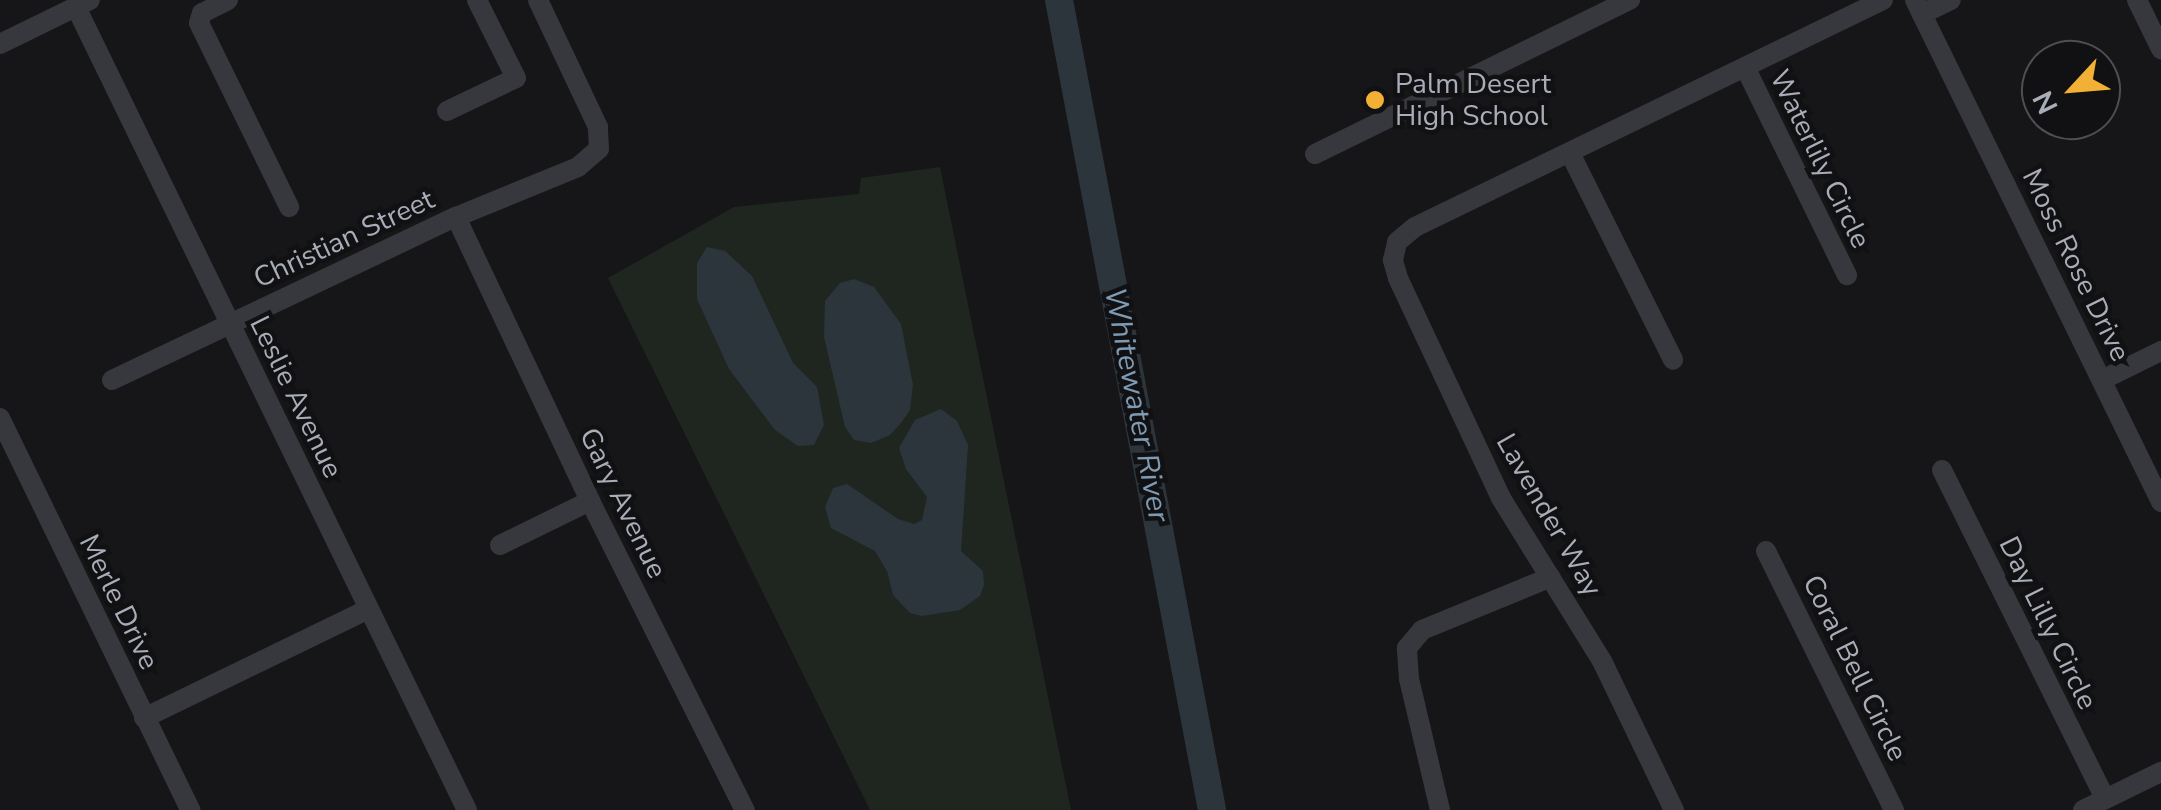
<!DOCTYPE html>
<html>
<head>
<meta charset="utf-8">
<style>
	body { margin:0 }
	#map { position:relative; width:2161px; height:810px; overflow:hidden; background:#161618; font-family:"Nunito Sans",sans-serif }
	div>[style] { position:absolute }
	.green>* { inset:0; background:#1e261f }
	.water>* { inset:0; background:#2c353c }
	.river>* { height:28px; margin:-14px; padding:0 14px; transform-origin:14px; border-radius:14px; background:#2c353c }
	.minor>* { height:20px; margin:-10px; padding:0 10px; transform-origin:10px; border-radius:10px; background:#37383d }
	.dots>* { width:28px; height:28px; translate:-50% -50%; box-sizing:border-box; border:5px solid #111113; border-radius:50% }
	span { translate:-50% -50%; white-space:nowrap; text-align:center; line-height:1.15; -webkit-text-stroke:9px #111113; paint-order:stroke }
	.poi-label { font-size:28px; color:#a8adb8 }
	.left { translate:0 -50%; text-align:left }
	.street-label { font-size:28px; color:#a8adb8 }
	.water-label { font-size:30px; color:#7f9bb3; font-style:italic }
	.north { position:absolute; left:2021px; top:40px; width:100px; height:100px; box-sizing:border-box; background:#111113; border:2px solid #4d4f55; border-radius:50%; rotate:244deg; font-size:28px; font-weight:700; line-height:40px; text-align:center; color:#a8adb8 }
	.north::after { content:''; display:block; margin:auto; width:35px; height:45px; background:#f2b134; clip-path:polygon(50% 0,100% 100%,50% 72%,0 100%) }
</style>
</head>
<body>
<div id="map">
	<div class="green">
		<i style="clip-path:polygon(940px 167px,1071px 810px,870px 810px,608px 278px,734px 207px,859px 194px,861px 178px)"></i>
	</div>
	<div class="water">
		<i style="clip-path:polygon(707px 247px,725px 251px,752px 276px,793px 363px,817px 387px,824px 425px,814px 445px,798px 446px,775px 430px,729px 369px,697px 299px,697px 263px)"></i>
		<i style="clip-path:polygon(854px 279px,874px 287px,901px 324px,913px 385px,910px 410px,901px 423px,890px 435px,871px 443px,854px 440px,845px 427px,824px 337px,825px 301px,840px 283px)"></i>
		<i style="clip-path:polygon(941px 409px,957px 421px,968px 445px,961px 551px,983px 571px,984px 585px,980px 596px,960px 610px,922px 616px,910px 613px,893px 595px,887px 571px,875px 551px,831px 528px,825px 507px,833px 488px,847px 484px,898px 519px,914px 524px,922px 520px,927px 497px,906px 469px,899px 448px,915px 420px)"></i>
	</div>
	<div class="river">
		<i style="left:1059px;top:0;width:824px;rotate:79.3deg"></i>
	</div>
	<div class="minor">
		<i style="left:228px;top:0;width:29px;rotate:153deg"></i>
		<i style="left:202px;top:13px;width:10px;rotate:107deg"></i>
		<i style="left:199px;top:23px;width:205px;rotate:63.9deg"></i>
		<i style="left:1915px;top:0;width:559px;rotate:63.89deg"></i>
		<i style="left:2137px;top:0;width:55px;rotate:63.9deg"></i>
		<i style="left:76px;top:7px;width:893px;rotate:64.04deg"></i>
		<i style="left:1922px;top:14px;width:32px;rotate:-26deg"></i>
		<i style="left:0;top:44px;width:100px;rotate:-26.1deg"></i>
		<i style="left:1745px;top:67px;width:232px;rotate:63.9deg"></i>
		<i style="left:447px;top:111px;width:76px;rotate:-25.6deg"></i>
		<i style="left:516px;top:78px;width:87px;rotate:-116.6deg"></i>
		<i style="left:1570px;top:153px;width:231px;rotate:63.5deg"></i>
		<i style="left:1315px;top:154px;width:351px;rotate:-26.1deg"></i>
		<i style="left:456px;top:217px;width:314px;rotate:64.7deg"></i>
		<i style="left:590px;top:501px;width:346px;rotate:63.4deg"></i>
		<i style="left:112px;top:380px;width:381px;rotate:-25.4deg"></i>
		<i style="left:456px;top:217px;width:132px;rotate:-22.3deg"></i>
		<i style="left:578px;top:167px;width:28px;rotate:-41deg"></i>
		<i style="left:599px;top:149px;width:22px;rotate:-93deg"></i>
		<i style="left:598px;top:127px;width:140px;rotate:-115.3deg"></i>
		<i style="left:2102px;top:380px;width:66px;rotate:-26.2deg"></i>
		<i style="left:0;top:418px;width:436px;rotate:64.1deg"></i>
		<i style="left:1942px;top:470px;width:367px;rotate:63.6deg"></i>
		<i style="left:500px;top:545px;width:100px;rotate:-26.1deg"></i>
		<i style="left:1766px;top:551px;width:289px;rotate:63.7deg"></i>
		<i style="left:144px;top:718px;width:249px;rotate:-25.9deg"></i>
		<i style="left:1440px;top:810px;width:135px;rotate:-103.3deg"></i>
		<i style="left:1409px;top:679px;width:31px;rotate:-94deg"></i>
		<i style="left:1407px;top:648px;width:23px;rotate:-50deg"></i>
		<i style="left:1422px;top:630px;width:139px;rotate:-22.3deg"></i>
		<i style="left:1674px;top:810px;width:165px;rotate:-115.8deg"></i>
		<i style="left:1602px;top:661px;width:192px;rotate:-121.8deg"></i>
		<i style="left:1501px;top:498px;width:243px;rotate:-115.1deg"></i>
		<i style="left:1398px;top:278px;width:19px;rotate:-106deg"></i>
		<i style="left:1393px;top:260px;width:18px;rotate:-77deg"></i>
		<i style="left:1397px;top:242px;width:23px;rotate:-40deg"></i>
		<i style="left:1415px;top:227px;width:520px;rotate:-25.88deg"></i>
		<i style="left:2083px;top:810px;width:87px;rotate:-26deg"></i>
	</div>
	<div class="dots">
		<i style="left:1375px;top:100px;background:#f2b134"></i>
	</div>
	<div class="poi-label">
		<span class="left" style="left:1395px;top:100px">Palm Desert<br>High School</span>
	</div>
	<div class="street-label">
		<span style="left:1820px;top:159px;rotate:64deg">Waterlily Circle</span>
		<span style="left:344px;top:239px;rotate:-25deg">Christian Street</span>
		<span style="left:2076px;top:265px;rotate:64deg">Moss Rose Drive</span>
		<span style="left:296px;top:397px;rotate:64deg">Leslie Avenue</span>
		<span style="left:623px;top:503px;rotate:64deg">Gary Avenue</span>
		<span style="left:1549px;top:515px;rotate:60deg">Lavender Way</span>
		<span style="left:119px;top:602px;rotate:64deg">Merle Drive</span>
		<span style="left:2048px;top:623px;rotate:64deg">Day Lilly Circle</span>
		<span style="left:1855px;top:668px;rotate:64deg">Coral Bell Circle</span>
	</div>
	<div class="water-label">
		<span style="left:1136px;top:405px;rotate:79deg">Whitewater River</span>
	</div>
	<div class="north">N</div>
</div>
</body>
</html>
